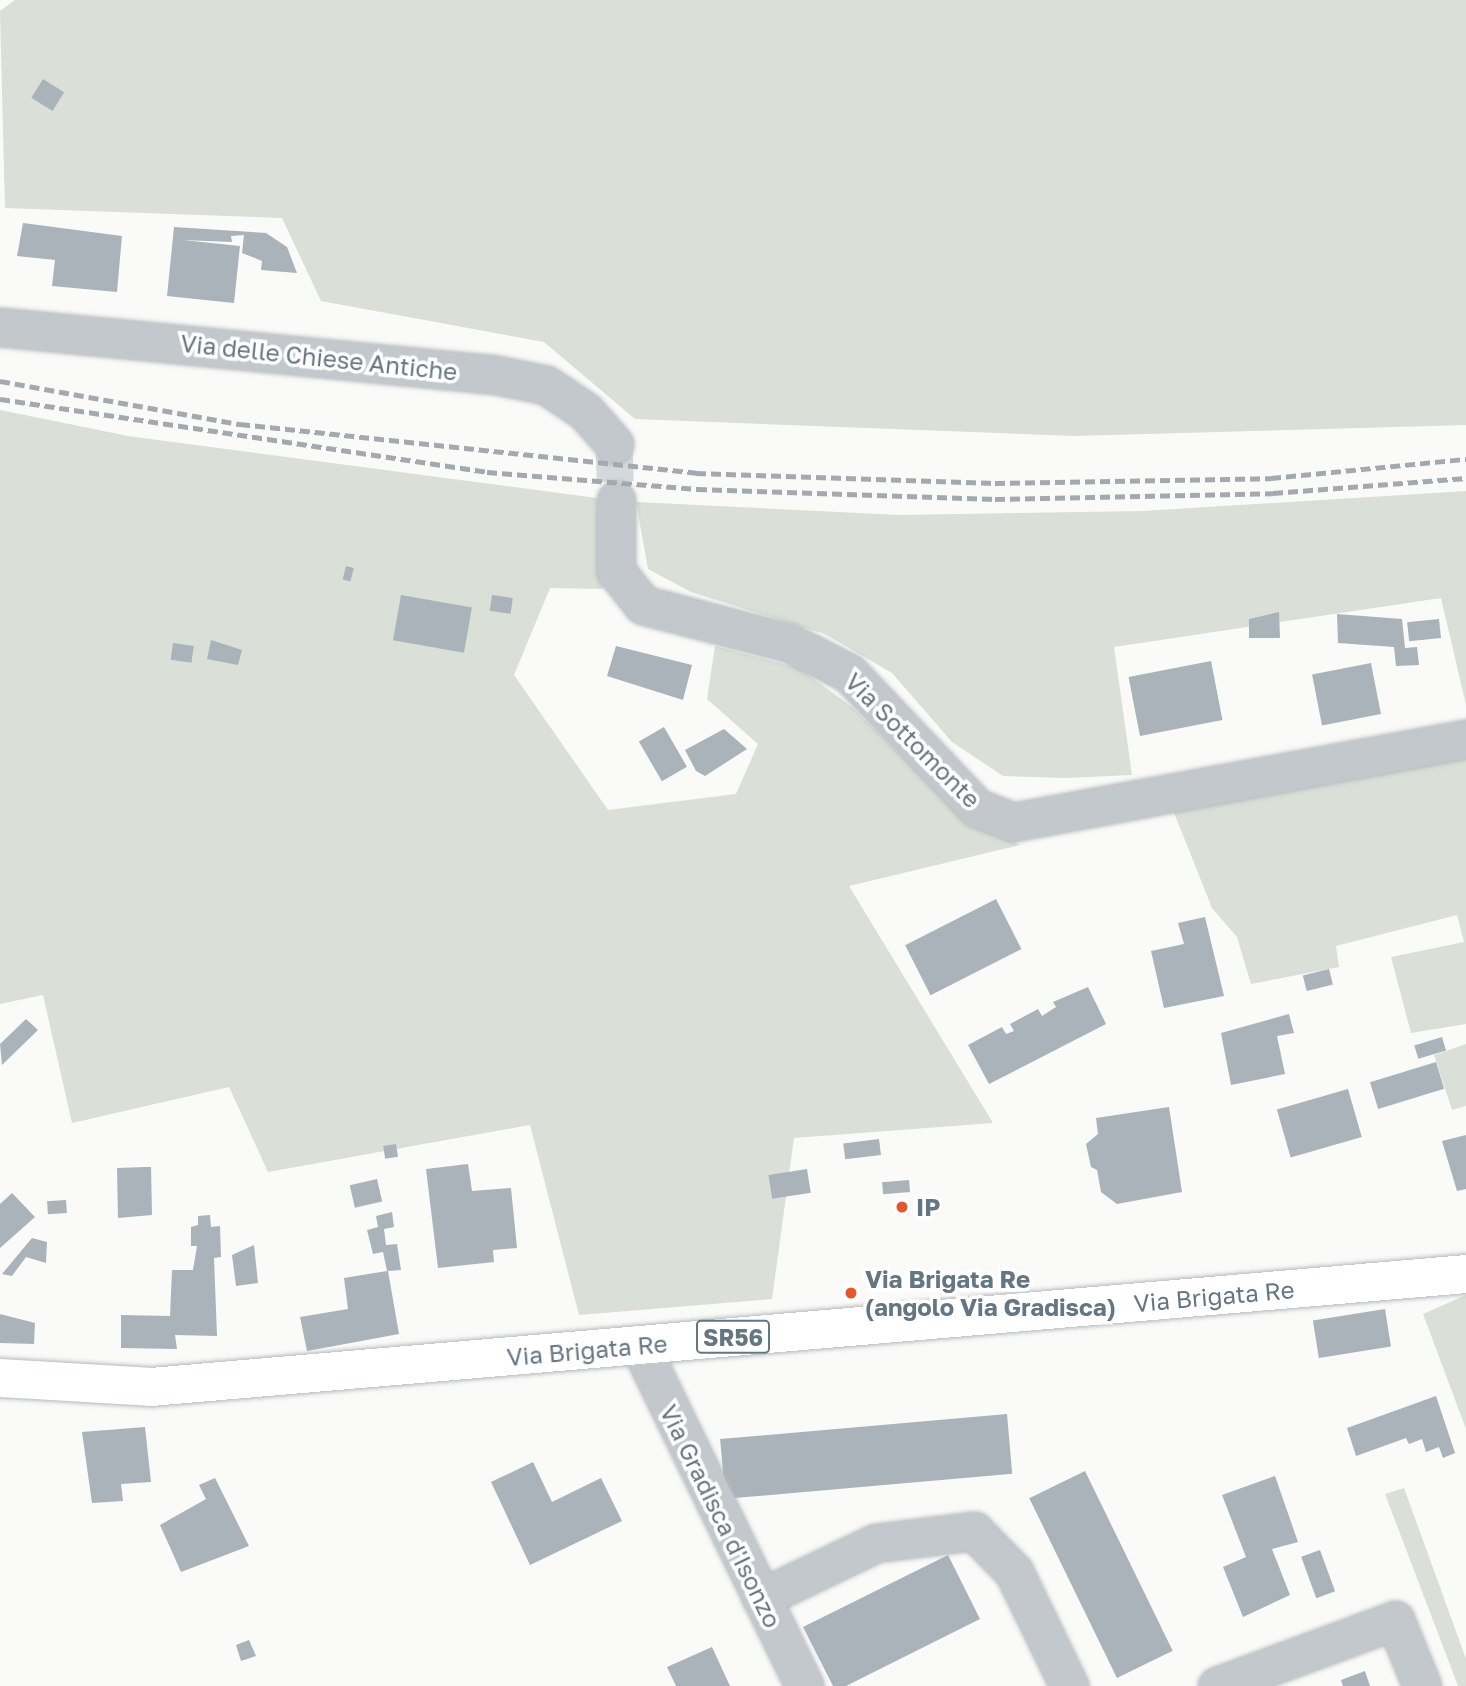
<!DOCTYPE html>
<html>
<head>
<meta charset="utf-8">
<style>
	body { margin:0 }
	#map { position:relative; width:1466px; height:1686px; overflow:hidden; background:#fafaf8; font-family:"Golos Text",sans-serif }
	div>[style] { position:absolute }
	.green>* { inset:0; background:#dadfd7 }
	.building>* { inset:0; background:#aab3b9; transform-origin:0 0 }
	.minor-tunnel>* { height:37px; margin-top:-18.5px; transform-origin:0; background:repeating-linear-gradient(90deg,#d5d9db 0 37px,transparent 0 55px) }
	.roads { filter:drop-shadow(0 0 2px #b5babe) drop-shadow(0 0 2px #b5babe) }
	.minor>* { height:37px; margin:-18.5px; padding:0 18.5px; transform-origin:18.5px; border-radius:18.5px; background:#c3c8cc }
	.major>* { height:38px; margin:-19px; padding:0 19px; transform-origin:19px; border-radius:19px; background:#fff }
	.rail>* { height:5px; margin-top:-2.5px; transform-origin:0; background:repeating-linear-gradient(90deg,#a2aab0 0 10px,transparent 0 15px) }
	.dots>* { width:19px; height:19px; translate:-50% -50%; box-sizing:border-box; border:4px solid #fff; border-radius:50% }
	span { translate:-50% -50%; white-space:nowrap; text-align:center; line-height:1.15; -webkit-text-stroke:7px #fff; paint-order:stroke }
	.shield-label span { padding:2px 5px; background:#fff; border:2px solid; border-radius:5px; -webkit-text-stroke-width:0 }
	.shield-label { font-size:23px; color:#657683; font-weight:700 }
	.street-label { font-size:24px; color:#657683 }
	.poi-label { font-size:24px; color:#657683; font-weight:700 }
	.left { translate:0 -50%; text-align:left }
</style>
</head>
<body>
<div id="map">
	<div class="green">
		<i style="clip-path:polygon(15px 0,1466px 0,1466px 425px,1074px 436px,635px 419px,544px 342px,321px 301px,282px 218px,5px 208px,0 11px)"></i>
		<i style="clip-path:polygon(0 410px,128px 436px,597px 498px,603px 589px,550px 588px,514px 675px,608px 810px,736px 794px,758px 744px,707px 699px,715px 646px,799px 668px,852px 707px,962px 817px,1020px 845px,849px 886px,993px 1123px,794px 1138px,772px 1299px,579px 1315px,530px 1125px,268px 1172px,229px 1087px,72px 1123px,43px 995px,0 1004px)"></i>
		<i style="clip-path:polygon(1466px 491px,1466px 705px,1441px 598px,1114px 647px,1132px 775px,1065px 778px,1003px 776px,952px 742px,892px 673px,825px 634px,691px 592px,648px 569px,636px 502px,899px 515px,1143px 511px)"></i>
		<i style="clip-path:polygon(1466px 755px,1466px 1024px,1411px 1033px,1391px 957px,1464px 942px,1457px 915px,1336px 946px,1339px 967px,1251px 984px,1237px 937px,1212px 908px,1173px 810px)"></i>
		<i style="clip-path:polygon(1466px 1044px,1466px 1106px,1452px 1110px,1434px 1055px)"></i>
		<i style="clip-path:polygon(1466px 1295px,1466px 1429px,1423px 1314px)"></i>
		<i style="clip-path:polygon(1404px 1488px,1466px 1659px,1466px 1686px,1458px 1686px,1385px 1494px)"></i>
	</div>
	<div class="building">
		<i style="left:43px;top:79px;width:25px;height:22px;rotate:32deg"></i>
		<i style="clip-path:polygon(23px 223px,122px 236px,117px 292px,52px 286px,55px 260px,17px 256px)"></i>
		<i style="clip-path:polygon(174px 227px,266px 233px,287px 247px,297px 273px,261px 270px,262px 261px,242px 253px,244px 235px,231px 236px,232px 242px,183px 240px,240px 246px,234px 303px,167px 296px)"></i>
		<i style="left:346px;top:566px;width:8px;height:14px;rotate:14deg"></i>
		<i style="left:401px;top:595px;width:72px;height:46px;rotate:10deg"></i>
		<i style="left:492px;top:595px;width:21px;height:16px;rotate:8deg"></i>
		<i style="clip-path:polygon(1279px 612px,1280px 638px,1249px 638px,1249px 619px)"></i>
		<i style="clip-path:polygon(1337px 614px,1402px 619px,1405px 648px,1417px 647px,1419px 665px,1396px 666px,1394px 647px,1338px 643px)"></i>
		<i style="left:1439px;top:619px;width:19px;height:32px;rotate:84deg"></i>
		<i style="clip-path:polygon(211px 640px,242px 650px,238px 665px,207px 659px)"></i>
		<i style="left:173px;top:643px;width:21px;height:17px;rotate:8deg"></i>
		<i style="clip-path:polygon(616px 646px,692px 665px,683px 700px,607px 676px)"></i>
		<i style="left:1211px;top:661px;width:60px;height:84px;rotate:79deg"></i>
		<i style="left:1371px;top:663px;width:52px;height:60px;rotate:79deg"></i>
		<i style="left:664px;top:727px;width:46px;height:29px;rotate:60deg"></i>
		<i style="clip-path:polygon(724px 729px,747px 749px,705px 776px,696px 771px,685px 750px)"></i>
		<i style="left:996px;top:899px;width:56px;height:102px;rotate:63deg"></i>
		<i style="clip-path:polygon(1205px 917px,1224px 996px,1164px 1008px,1151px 951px,1184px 944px,1178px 923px)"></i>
		<i style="left:1329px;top:969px;width:16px;height:27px;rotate:76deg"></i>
		<i style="clip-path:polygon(1088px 987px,1106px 1024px,989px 1084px,968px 1045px,1002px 1027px,1006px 1034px,1014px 1031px,1010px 1024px,1038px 1009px,1042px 1016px,1056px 1007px,1053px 1002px)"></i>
		<i style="clip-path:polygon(1289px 1014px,1294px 1033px,1277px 1036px,1285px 1074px,1231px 1085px,1221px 1033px)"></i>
		<i style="clip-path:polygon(26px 1019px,38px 1030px,2px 1065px,0 1044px)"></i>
		<i style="left:1442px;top:1037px;width:14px;height:29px;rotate:73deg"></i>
		<i style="left:1436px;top:1062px;width:28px;height:69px;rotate:73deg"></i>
		<i style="left:1348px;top:1089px;width:50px;height:74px;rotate:74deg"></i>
		<i style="clip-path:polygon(1169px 1107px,1182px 1192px,1117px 1204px,1101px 1192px,1097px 1170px,1091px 1167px,1086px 1144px,1098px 1134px,1096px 1118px)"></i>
		<i style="clip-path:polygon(1466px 1135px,1466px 1189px,1457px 1191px,1442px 1141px)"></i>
		<i style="left:879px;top:1139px;width:16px;height:36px;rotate:83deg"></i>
		<i style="left:396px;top:1144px;width:13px;height:13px;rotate:81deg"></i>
		<i style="clip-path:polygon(468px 1164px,472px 1191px,511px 1188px,517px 1248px,493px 1250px,494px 1262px,438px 1268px,426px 1169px)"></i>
		<i style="clip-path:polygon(146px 1167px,151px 1167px,152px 1215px,118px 1218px,117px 1168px)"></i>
		<i style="left:807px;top:1169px;width:24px;height:39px;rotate:81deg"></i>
		<i style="left:377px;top:1179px;width:23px;height:28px;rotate:77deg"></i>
		<i style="left:909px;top:1180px;width:12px;height:27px;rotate:85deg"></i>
		<i style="clip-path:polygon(12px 1193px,35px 1217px,0 1248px,0 1204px)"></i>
		<i style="left:66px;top:1200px;width:13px;height:19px;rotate:86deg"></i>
		<i style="clip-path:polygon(392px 1212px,394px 1227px,384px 1229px,386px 1245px,397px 1244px,401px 1270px,388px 1271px,399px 1334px,307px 1351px,300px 1317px,348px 1309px,344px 1278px,387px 1271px,383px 1252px,373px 1254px,367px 1230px,378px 1227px,376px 1216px)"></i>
		<i style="clip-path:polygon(210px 1215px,211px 1227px,220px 1226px,221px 1257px,214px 1258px,217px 1336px,175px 1335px,177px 1349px,121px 1348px,121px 1315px,170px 1316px,172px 1270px,193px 1270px,197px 1246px,191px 1246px,191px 1227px,198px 1225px,198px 1216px)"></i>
		<i style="clip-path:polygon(32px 1238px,47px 1242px,46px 1263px,26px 1257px,12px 1276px,2px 1274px)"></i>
		<i style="clip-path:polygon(254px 1245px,258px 1283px,236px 1286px,232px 1255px)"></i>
		<i style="left:1385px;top:1309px;width:38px;height:73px;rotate:81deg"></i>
		<i style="clip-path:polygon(0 1314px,35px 1323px,34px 1344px,0 1343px)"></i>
		<i style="clip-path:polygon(1436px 1396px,1455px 1453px,1443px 1458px,1439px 1447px,1426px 1452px,1422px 1439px,1409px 1444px,1406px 1438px,1356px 1456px,1347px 1428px)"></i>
		<i style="left:1007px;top:1414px;width:60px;height:288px;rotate:85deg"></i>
		<i style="clip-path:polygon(145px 1427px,151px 1482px,121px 1484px,123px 1501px,92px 1503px,82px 1432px)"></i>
		<i style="clip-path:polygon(533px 1462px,552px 1502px,601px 1478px,622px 1521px,530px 1565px,491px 1482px)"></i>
		<i style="left:1085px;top:1471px;width:200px;height:62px;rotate:64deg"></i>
		<i style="clip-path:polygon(1275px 1476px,1298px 1542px,1272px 1549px,1290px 1595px,1243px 1617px,1223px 1567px,1246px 1557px,1222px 1495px)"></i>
		<i style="clip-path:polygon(215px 1478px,249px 1546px,181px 1572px,160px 1525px,206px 1499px,199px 1485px)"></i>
		<i style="left:1320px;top:1550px;width:44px;height:20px;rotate:70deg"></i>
		<i style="clip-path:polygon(948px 1555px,980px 1619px,846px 1686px,833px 1686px,803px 1627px)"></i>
		<i style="clip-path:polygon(249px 1640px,256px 1656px,241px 1661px,236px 1645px)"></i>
		<i style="clip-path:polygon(712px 1647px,730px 1686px,676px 1686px,667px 1667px)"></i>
		<i style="clip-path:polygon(1365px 1671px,1370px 1686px,1343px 1686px,1341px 1680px)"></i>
	</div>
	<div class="minor-tunnel">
		<i style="left:614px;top:444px;width:56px;rotate:88deg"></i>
	</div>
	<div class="roads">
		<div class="minor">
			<i style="left:0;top:327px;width:493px;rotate:5.5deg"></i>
			<i style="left:491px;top:374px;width:56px;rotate:11.3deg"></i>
			<i style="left:546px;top:385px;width:47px;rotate:33.7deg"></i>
			<i style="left:585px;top:411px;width:44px;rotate:48.7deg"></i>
			<i style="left:616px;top:500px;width:71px;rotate:90deg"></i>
			<i style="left:616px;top:571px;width:43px;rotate:51.5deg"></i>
			<i style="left:643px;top:605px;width:152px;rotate:14.5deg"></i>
			<i style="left:790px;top:643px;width:66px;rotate:27deg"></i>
			<i style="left:849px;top:673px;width:186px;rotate:46.5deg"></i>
			<i style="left:977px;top:808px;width:39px;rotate:21deg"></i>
			<i style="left:1013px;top:822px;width:461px;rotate:-10.4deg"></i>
			<i style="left:640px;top:1346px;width:377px;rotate:64.2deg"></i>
			<i style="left:761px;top:1598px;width:127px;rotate:-25.6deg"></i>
			<i style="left:876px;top:1543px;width:99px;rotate:-7deg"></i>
			<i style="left:974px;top:1531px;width:57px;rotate:45.7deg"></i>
			<i style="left:1014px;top:1572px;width:127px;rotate:64.2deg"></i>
			<i style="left:1217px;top:1686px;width:190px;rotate:-20.3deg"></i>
			<i style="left:1395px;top:1620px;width:71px;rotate:67.8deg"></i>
		</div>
		<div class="major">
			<i style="left:0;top:1378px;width:151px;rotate:3.4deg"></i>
			<i style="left:151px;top:1387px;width:1320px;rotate:-4.91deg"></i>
		</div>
	</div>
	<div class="rail">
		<i style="left:0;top:381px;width:244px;rotate:10.2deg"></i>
		<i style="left:240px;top:424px;width:459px;rotate:6.1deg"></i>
		<i style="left:696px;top:473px;width:299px;rotate:1.9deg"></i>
		<i style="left:995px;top:483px;width:276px;rotate:-1deg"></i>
		<i style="left:1271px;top:478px;width:196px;rotate:-5.6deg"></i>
		<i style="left:0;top:399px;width:492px;rotate:8.5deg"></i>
		<i style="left:487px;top:472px;width:211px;rotate:4.6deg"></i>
		<i style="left:697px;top:489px;width:298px;rotate:1.9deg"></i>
		<i style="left:995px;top:499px;width:278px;rotate:-1.2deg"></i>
		<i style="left:1273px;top:493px;width:194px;rotate:-4.4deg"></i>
	</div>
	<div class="dots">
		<i style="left:902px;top:1207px;background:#e4572e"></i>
		<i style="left:851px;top:1293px;background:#e4572e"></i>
	</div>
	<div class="shield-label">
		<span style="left:733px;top:1337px">SR56</span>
	</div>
	<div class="street-label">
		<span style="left:319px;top:357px;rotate:6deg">Via delle Chiese Antiche</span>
		<span style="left:913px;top:740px;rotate:45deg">Via Sottomonte</span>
		<span style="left:1214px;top:1296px;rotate:-5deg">Via Brigata Re</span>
		<span style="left:587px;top:1350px;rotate:-5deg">Via Brigata Re</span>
		<span style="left:721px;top:1516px;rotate:64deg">Via Gradisca d'Isonzo</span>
	</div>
	<div class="poi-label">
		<span class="left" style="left:916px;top:1207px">IP</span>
		<span class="left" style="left:865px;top:1293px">Via Brigata Re<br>(angolo Via Gradisca)</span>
	</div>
</div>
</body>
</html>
